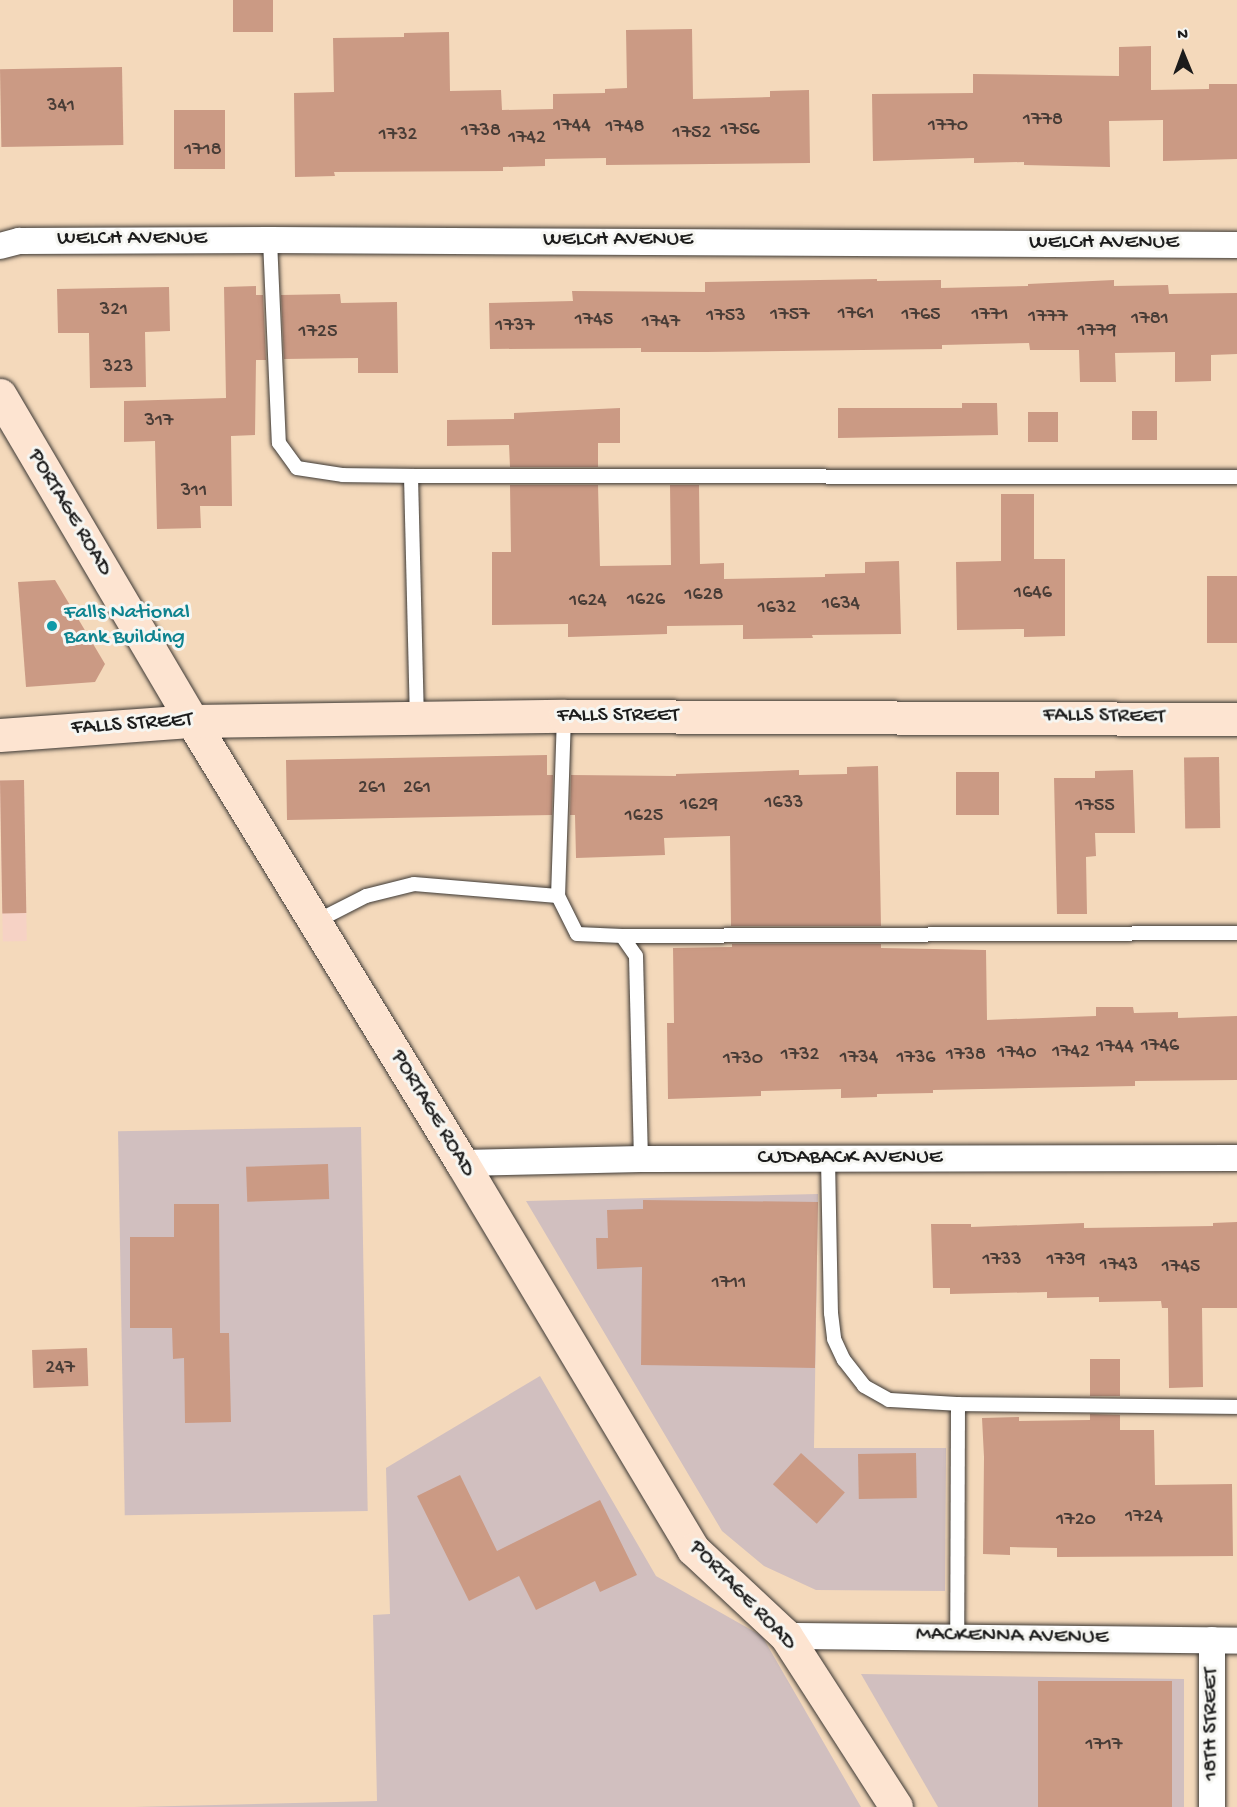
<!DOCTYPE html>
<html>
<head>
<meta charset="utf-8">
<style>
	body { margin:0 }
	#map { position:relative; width:1237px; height:1807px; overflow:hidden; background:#f4d9bb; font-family:"Gochi Hand",sans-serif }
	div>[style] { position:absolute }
	.built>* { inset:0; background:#f6d2c5; transform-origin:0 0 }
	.industrial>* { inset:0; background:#d1bfbf; transform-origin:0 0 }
	.building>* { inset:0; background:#cb9a84; transform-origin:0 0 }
	.roads { filter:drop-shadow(0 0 2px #3c3834) drop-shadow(0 0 2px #3c3834) }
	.lane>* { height:14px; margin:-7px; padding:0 7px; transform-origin:7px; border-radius:7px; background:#fff }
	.street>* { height:26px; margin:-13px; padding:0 13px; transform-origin:13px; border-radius:13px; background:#fff }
	.secondary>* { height:33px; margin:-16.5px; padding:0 16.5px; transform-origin:16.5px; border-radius:16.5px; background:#fde4d1 }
	.dots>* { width:16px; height:16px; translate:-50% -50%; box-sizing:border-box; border:3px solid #f6f6f2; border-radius:50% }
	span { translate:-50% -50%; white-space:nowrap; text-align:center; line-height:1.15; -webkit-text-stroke:6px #f6f6f2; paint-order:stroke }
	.number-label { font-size:20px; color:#483c36 }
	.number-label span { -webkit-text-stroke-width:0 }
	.street-label { font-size:22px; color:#1c1c1c }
	.culture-label { font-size:22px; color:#0d838f }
	.left { translate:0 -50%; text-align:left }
	.north { position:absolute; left:1153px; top:24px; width:60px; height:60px; -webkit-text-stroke:4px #f6f6f2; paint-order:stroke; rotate:359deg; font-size:16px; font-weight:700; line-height:24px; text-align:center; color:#1c1c1c }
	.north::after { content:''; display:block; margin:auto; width:21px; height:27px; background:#1c1c1c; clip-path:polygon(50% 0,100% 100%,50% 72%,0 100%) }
</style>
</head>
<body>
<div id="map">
	<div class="built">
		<i style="left:24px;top:780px;width:161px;height:24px;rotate:89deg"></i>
	</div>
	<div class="industrial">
		<i style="left:361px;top:1127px;width:384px;height:243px;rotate:89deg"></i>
		<i style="clip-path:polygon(818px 1194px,814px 1448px,946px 1448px,945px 1591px,816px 1590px,764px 1566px,722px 1531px,526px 1201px)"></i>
		<i style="clip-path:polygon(540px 1376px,656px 1576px,762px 1636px,861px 1807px,134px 1807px,377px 1801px,373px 1615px,390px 1614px,386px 1468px)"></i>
		<i style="clip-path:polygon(861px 1674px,1184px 1679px,1184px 1807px,938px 1807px)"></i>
	</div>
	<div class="building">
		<i style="left:233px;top:0;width:40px;height:32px"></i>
		<i style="clip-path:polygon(692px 29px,693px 99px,770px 97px,770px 91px,809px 90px,810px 163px,606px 165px,606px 158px,545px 159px,545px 166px,503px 167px,503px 171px,334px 172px,335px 176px,295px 177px,294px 93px,334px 92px,333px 38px,404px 37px,404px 33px,449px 32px,450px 91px,501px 90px,502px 110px,553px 109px,553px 94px,605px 93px,605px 89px,627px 88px,626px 30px)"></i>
		<i style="clip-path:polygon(1151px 46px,1151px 90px,1209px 89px,1209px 84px,1237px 84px,1237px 159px,1163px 161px,1163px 120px,1109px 121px,1110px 167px,1024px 165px,1024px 162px,974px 163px,974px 158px,873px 161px,872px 94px,973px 93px,973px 74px,1119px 76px,1119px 47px)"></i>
		<i style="left:122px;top:67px;width:78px;height:122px;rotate:89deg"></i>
		<i style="left:174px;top:110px;width:51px;height:59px"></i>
		<i style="clip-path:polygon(877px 279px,877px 281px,941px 280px,941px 288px,1028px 286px,1028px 284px,1114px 280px,1114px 286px,1168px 285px,1169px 294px,1237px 293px,1237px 354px,1211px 355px,1211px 381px,1175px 382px,1175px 352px,1115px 353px,1116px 382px,1080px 382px,1079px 350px,1030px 350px,1029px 343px,942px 345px,942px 349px,706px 352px,641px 352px,641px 348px,490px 349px,489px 303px,573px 301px,572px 291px,705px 292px,705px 282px)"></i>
		<i style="clip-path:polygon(256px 286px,256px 295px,263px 295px,266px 360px,256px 360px,255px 435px,231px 436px,232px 506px,200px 506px,201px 528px,157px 529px,155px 441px,124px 442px,124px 401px,226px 398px,224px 287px)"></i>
		<i style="clip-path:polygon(169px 287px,170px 331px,145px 332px,146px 387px,90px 388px,89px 333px,58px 333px,57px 289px)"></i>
		<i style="clip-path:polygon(340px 294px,341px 303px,397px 302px,398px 373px,358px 373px,358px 358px,284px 359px,281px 295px)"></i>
		<i style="clip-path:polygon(962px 403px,997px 403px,998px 435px,838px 438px,838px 408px,962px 408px)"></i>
		<i style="clip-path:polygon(620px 408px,620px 443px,598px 443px,598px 467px,510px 467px,509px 445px,447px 446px,447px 420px,514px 419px,514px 413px)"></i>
		<i style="left:1132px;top:411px;width:25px;height:29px"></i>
		<i style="left:1028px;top:412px;width:30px;height:30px"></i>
		<i style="clip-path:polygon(510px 485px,598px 485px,600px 566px,671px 565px,670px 485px,699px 485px,700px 564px,724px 563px,724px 579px,825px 577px,825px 574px,865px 573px,865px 562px,899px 561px,901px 634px,812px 635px,813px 638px,743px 639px,743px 625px,667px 626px,667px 634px,568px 637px,568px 624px,492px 625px,492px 552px,511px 552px)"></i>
		<i style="clip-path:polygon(1001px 494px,1034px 494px,1034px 559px,1065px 559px,1065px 636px,1024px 637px,1024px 629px,957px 630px,956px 562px,1001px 561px)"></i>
		<i style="left:1237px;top:576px;width:67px;height:30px;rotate:90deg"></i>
		<i style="clip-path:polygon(55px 580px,105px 664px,95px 682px,26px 687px,18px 582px)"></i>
		<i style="clip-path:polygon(547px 755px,547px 775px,553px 775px,552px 815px,287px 820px,286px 760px)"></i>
		<i style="left:1219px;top:757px;width:71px;height:35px;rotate:89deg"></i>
		<i style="clip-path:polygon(878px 766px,881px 926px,731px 926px,730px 836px,664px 838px,665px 855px,576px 858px,575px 815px,570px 815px,571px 775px,676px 776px,676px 774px,799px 770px,799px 775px,847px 774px,847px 767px)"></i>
		<i style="clip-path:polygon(1133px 770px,1135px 833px,1095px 833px,1096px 856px,1086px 857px,1087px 914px,1057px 914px,1054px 778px,1095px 778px,1095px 771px)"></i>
		<i style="left:956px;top:772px;width:43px;height:43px"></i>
		<i style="left:24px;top:780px;width:133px;height:24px;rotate:89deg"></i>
		<i style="clip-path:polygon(732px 944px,881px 944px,881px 948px,986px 950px,987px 1020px,1096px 1016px,1096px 1007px,1133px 1007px,1134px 1013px,1178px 1012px,1178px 1018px,1237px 1016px,1237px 1080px,1135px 1081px,1135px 1086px,933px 1090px,933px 1093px,877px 1094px,877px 1097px,841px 1098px,841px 1089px,761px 1091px,761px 1096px,668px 1099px,667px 1023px,674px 1023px,673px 948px,732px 947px)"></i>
		<i style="left:328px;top:1164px;width:35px;height:82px;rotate:88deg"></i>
		<i style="clip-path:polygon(643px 1200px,818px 1202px,815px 1368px,641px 1365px,642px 1267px,597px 1269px,596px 1238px,608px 1238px,607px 1210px,643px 1209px)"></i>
		<i style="clip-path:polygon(174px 1204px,219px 1204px,220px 1333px,229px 1333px,231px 1422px,185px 1423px,184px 1358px,173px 1359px,172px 1328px,130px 1328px,130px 1237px,174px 1237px)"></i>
		<i style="clip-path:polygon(1237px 1222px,1237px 1308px,1202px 1308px,1203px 1387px,1169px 1388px,1168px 1308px,1162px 1308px,1161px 1301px,1099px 1302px,1099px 1297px,1047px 1298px,1047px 1292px,950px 1294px,950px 1288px,933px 1288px,931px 1224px,971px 1224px,971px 1227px,1084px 1223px,1084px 1228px,1213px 1226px,1213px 1223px)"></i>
		<i style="left:87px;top:1348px;width:38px;height:55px;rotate:88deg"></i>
		<i style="left:1090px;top:1359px;width:30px;height:37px"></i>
		<i style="clip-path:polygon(1090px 1414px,1120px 1415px,1120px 1430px,1154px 1430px,1155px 1485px,1232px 1484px,1233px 1556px,1057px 1557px,1057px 1548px,1010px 1547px,1010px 1555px,983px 1554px,984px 1457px,982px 1418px,1019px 1417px,1019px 1421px,1090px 1420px)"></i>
		<i style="left:801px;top:1453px;width:59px;height:42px;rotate:42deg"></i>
		<i style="left:916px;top:1453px;width:45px;height:58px;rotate:89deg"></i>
		<i style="clip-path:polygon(460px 1475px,497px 1551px,600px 1500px,637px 1575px,600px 1592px,595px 1581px,536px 1610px,519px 1576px,469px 1601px,417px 1496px)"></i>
		<i style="left:1038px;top:1681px;width:134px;height:126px"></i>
	</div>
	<div class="roads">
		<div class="lane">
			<i style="left:270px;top:240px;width:203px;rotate:87.5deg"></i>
			<i style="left:279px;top:443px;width:31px;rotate:54deg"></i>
			<i style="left:297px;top:468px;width:47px;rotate:8.7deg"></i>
			<i style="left:343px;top:475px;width:68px;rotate:0.8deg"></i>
			<i style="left:411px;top:476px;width:244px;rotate:88.6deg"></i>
			<i style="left:411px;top:476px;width:826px;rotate:0.07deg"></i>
			<i style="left:564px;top:716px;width:180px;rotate:91.9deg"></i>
			<i style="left:558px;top:896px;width:42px;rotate:63.4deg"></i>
			<i style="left:577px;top:934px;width:45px;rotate:2.5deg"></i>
			<i style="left:622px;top:936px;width:24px;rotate:55deg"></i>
			<i style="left:636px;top:956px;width:203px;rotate:88.6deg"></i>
			<i style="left:315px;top:922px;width:57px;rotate:-27deg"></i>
			<i style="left:366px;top:896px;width:49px;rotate:-14deg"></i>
			<i style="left:414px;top:884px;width:144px;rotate:4.8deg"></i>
			<i style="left:622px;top:936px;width:615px;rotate:-0.28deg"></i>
			<i style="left:828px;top:1159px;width:154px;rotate:88.9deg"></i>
			<i style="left:831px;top:1313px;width:26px;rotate:83deg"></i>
			<i style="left:834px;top:1339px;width:23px;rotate:65deg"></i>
			<i style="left:844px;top:1360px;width:33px;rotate:52deg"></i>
			<i style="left:864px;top:1386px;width:29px;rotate:29deg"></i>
			<i style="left:889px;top:1400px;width:69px;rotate:3.3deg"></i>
			<i style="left:958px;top:1404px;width:232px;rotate:90.2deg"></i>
			<i style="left:958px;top:1404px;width:279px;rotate:0.6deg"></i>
		</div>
		<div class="street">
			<i style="left:0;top:246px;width:20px;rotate:-15deg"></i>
			<i style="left:19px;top:241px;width:251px;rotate:-0.2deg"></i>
			<i style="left:270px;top:240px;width:967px;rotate:0.3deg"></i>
			<i style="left:462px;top:1163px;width:179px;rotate:-1.3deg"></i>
			<i style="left:641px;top:1159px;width:596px;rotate:-0.1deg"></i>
			<i style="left:786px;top:1636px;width:451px;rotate:0.6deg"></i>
			<i style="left:1212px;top:1640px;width:167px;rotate:90deg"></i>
		</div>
		<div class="secondary">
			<i style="left:0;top:395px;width:378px;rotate:59.5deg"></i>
			<i style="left:192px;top:721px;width:518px;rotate:58.58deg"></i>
			<i style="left:462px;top:1163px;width:450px;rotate:59.1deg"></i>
			<i style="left:693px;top:1549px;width:127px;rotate:43.1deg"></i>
			<i style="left:786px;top:1636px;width:203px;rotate:57.2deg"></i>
			<i style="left:0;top:735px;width:193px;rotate:-4.2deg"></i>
			<i style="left:192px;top:721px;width:372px;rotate:-0.8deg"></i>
			<i style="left:564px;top:716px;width:673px;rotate:0.26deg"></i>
		</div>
	</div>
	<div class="dots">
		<i style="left:52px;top:626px;background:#0f9aa8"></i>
	</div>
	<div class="number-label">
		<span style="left:61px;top:106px">341</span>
		<span style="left:1043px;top:120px">1778</span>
		<span style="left:572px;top:126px">1744</span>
		<span style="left:948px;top:126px">1770</span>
		<span style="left:625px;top:127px">1748</span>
		<span style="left:740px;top:130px">1756</span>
		<span style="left:481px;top:131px">1738</span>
		<span style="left:692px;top:133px">1752</span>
		<span style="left:398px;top:135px">1732</span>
		<span style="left:527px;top:138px">1742</span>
		<span style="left:203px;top:150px">1718</span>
		<span style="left:114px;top:310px">321</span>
		<span style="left:856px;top:314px">1761</span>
		<span style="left:790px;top:315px">1757</span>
		<span style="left:921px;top:315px">1765</span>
		<span style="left:990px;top:315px">1771</span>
		<span style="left:726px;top:316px">1753</span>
		<span style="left:1048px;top:317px">1777</span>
		<span style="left:1150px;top:319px">1781</span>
		<span style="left:594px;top:320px">1745</span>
		<span style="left:661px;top:322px">1747</span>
		<span style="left:515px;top:326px">1737</span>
		<span style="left:1097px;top:331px">1779</span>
		<span style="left:318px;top:332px">1725</span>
		<span style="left:118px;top:367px">323</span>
		<span style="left:159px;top:421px">317</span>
		<span style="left:194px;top:491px">311</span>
		<span style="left:1033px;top:593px">1646</span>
		<span style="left:704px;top:595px">1628</span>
		<span style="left:646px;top:600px">1626</span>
		<span style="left:588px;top:601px">1624</span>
		<span style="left:841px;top:604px">1634</span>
		<span style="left:777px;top:608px">1632</span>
		<span style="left:372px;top:788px">261</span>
		<span style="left:417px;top:788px">261</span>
		<span style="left:784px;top:803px">1633</span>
		<span style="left:699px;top:805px">1629</span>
		<span style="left:1095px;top:806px">1755</span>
		<span style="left:644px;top:816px">1625</span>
		<span style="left:1160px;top:1046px">1746</span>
		<span style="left:1115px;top:1047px">1744</span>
		<span style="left:1071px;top:1052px">1742</span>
		<span style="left:1017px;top:1053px">1740</span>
		<span style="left:800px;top:1055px">1732</span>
		<span style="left:966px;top:1055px">1738</span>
		<span style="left:859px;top:1058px">1734</span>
		<span style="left:916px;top:1058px">1736</span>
		<span style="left:743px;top:1059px">1730</span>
		<span style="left:1002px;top:1260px">1733</span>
		<span style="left:1066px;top:1260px">1739</span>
		<span style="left:1119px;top:1265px">1743</span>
		<span style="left:1181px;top:1267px">1745</span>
		<span style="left:729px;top:1283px">1711</span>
		<span style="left:60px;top:1368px">247</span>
		<span style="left:1144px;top:1517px">1724</span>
		<span style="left:1076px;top:1520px">1720</span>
		<span style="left:1104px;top:1745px">1717</span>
	</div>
	<div class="street-label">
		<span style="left:132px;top:240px">WELCH AVENUE</span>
		<span style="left:618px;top:241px">WELCH AVENUE</span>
		<span style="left:1104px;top:244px">WELCH AVENUE</span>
		<span style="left:69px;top:513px;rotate:59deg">PORTAGE ROAD</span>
		<span style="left:618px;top:717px">FALLS STREET</span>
		<span style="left:1104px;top:717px;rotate:1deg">FALLS STREET</span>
		<span style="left:132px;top:725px;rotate:-4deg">FALLS STREET</span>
		<span style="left:432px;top:1114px;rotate:59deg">PORTAGE ROAD</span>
		<span style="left:850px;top:1159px">CUDABACK AVENUE</span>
		<span style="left:742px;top:1596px;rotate:46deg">PORTAGE ROAD</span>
		<span style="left:1012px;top:1637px;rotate:1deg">MACKENNA AVENUE</span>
		<span style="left:1212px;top:1724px;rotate:-90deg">18TH STREET</span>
	</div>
	<div class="culture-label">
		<span class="left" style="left:64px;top:626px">Falls National<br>Bank Building</span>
	</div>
	<div class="north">N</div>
</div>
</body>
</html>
